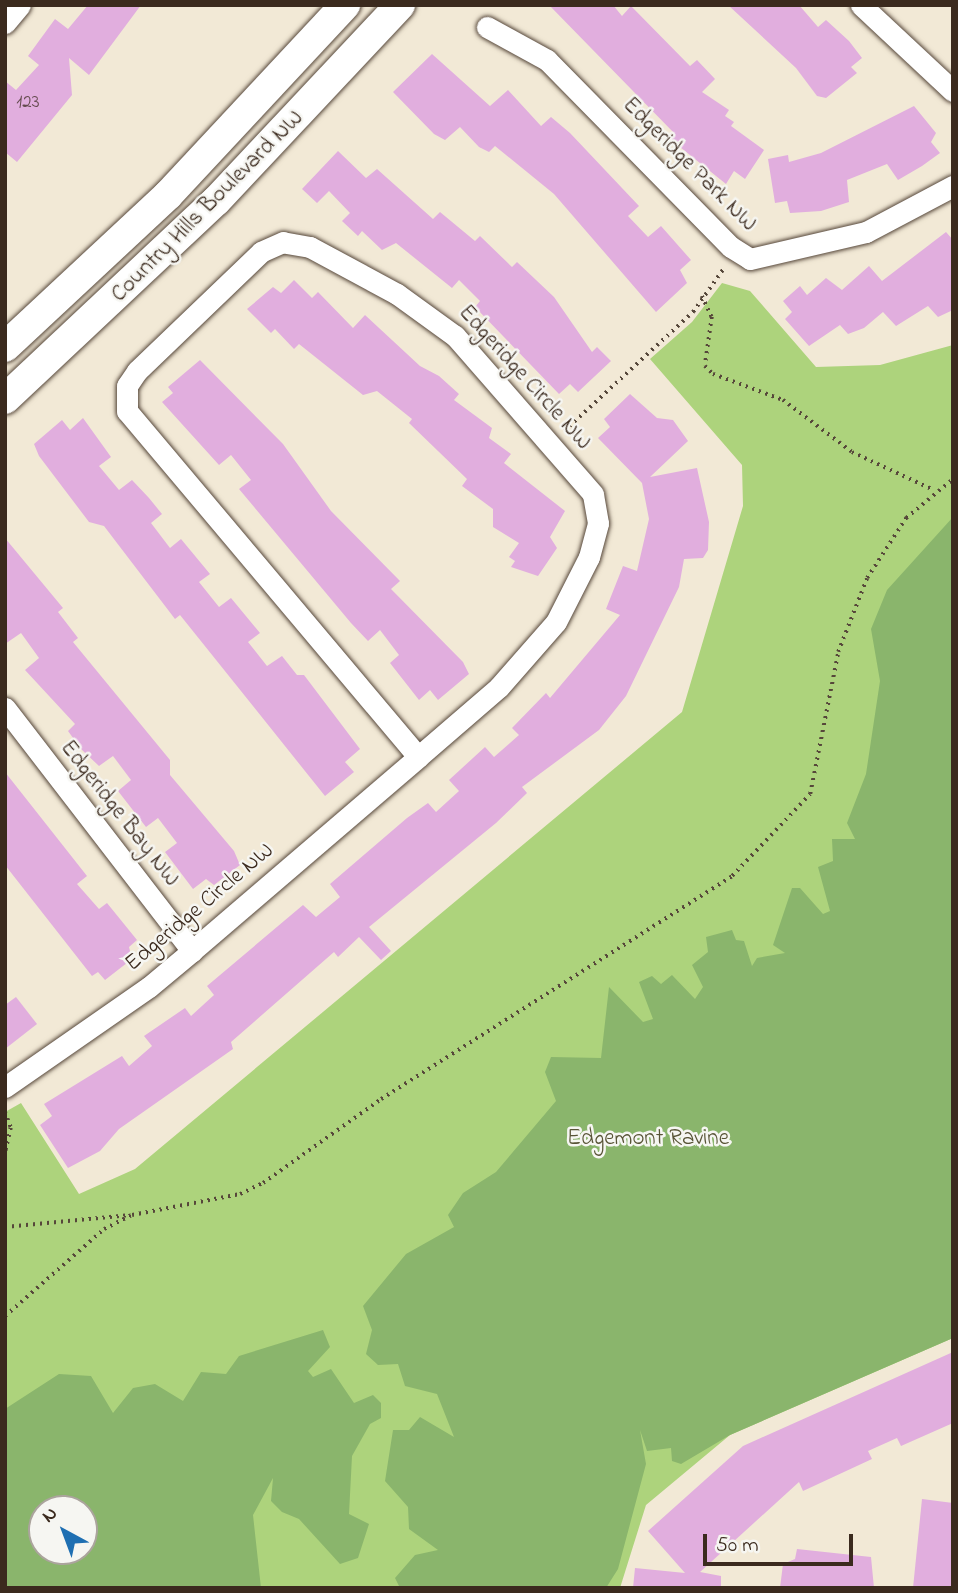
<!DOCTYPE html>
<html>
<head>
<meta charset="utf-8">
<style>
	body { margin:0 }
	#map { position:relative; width:958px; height:1593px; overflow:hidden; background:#f2e9d6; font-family:"Indie Flower",sans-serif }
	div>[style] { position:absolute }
	.green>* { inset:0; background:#add37c }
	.forest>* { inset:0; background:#8ab56c }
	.building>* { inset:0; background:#e1aede }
	.path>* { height:3.5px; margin-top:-1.75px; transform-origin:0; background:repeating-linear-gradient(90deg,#56473a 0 2px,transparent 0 7px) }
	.roads { filter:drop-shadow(0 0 2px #56473a) drop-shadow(0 0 2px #56473a) }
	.minor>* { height:21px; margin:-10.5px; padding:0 10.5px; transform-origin:10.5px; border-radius:10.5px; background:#fff }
	.secondary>* { height:30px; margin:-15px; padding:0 15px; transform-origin:15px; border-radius:15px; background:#fff }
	span { translate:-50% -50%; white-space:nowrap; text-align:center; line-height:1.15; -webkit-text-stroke:5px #f6f6f2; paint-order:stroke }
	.number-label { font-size:19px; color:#644b4e }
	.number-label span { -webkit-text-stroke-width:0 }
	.street-label { font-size:23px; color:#3b2a1e }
	.park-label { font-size:23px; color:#585436 }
	.frame { position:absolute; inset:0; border:7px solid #3b2a1e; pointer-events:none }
	.north { position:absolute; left:28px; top:1495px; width:70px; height:70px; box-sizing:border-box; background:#f6f6f2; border:2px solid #aba49d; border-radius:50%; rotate:319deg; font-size:19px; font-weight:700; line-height:28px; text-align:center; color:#3b2a1e }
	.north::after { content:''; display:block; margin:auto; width:24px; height:32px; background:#1f6fb2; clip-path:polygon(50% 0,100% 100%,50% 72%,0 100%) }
	.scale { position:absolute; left:703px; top:1534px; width:150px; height:32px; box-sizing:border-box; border:4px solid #3b2a1e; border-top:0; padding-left:9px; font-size:21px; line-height:24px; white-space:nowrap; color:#3b2a1e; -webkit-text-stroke:5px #f6f6f2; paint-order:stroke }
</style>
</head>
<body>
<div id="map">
	<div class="green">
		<i style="clip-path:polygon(evenodd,722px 283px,750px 291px,816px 367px,880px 365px,953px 345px,953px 1338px,730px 1435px,646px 1505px,620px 1588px,5px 1588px,5px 1112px,21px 1103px,79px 1194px,135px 1169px,682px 712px,743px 506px,742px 465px,650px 359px,692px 322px,722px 283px,42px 1509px,84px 1509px,84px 1551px,42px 1551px,42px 1509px)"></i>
	</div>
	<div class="forest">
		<i style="clip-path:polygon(953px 517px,953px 1338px,730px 1435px,681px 1464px,672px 1461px,671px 1448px,647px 1451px,640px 1430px,646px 1464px,618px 1569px,606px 1588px,400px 1588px,395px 1578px,415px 1555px,438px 1550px,409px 1529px,408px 1507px,385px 1481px,393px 1430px,409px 1430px,420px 1417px,454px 1437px,437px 1394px,405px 1386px,398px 1364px,378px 1365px,366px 1354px,372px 1330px,363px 1306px,406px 1254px,454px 1227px,448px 1215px,463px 1193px,496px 1172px,556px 1101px,545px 1072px,551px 1057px,601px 1058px,609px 987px,643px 1022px,653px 1019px,639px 982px,652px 976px,661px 984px,672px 975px,695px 999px,703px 987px,692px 965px,708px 952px,706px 937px,732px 930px,736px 940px,744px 941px,752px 966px,757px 958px,785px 953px,773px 945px,792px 888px,800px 888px,823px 914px,830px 911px,818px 867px,833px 861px,832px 839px,855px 839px,847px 823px,866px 774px,880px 681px,871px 629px,887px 590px)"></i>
		<i style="clip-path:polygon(evenodd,323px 1330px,330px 1347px,308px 1371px,313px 1377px,331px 1369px,354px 1403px,373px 1395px,381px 1403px,381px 1418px,370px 1424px,352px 1456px,349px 1514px,369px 1524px,358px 1558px,340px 1564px,299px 1519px,282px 1512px,271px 1501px,273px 1478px,253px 1515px,261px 1588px,5px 1588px,5px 1409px,59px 1374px,91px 1376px,113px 1413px,133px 1388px,155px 1384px,183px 1401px,201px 1372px,226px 1374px,239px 1356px,323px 1330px,42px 1509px,84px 1509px,84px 1551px,42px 1551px,42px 1509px)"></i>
	</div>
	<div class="building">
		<i style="clip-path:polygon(88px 5px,141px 5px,89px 75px,69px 58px,72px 95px,17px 162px,5px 152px,5px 81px,16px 90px,39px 65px,28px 56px,55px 19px,68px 29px)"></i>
		<i style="clip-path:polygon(549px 5px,613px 5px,622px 16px,631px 6px,690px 66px,697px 60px,715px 79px,702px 92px,729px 110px,725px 116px,734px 122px,731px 126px,764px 150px,745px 179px,734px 171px,726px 184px,670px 139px,674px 133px)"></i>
		<i style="clip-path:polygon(728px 5px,799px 5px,818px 27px,826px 20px,849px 41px,862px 58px,851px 67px,857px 73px,826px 98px,817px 96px,796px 68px)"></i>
		<i style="clip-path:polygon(432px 54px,490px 106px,508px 90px,541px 126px,551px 117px,570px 133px,639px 206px,628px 216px,648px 237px,661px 226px,691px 260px,680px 270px,687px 283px,656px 312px,554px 194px,495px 146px,489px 152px,479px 147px,460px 127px,445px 140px,434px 134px,393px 92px)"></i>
		<i style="clip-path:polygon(914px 106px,936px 133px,931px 142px,940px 153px,922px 166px,898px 180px,887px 164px,847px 180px,849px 202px,821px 211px,790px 213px,787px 201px,775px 203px,768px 159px,788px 155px,789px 162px,821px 153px)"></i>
		<i style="clip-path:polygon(338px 151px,366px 178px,377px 169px,433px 219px,440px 212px,475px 241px,480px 236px,512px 267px,517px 262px,554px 297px,592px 352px,597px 347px,611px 361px,578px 392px,570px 384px,559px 394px,475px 307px,480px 301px,459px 280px,452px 288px,396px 243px,382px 250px,362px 231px,358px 236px,342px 221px,350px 213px,329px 191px,317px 203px,302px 189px)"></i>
		<i style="clip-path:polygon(946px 232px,953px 240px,953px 310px,938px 317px,928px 306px,896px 326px,883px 312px,864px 328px,848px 334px,840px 325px,809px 346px,785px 319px,792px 312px,783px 301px,800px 286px,807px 295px,826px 278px,842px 290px,869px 266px,882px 281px)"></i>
		<i style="clip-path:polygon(294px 280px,312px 298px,318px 292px,353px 328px,365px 315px,420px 366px,439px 376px,459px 394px,454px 400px,492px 428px,489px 438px,511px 454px,504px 463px,565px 511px,550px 537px,557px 548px,538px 576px,511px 567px,515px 561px,509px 557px,519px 543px,493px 527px,493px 509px,462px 486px,467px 479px,409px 423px,412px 419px,377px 391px,363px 395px,299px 344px,294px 349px,275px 329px,271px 333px,247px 309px,273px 287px,281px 293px)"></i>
		<i style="clip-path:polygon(200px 360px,283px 444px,331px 511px,400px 581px,391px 589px,463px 662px,469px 674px,438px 700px,430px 690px,419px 700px,390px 663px,399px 655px,380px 630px,368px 641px,351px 623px,239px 489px,251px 480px,231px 455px,219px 465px,162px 402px,173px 393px,168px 387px)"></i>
		<i style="clip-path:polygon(630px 394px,657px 418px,673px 420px,688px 441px,650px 477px,697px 468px,709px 522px,708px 550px,703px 558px,684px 559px,679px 587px,626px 696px,599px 730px,522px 787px,527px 793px,496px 823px,369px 927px,391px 951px,381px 960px,359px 937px,338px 957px,334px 952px,231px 1042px,233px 1049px,119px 1129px,100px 1151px,68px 1168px,40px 1125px,52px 1116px,44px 1104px,122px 1056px,129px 1066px,152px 1046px,144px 1036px,185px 1008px,191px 1016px,214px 995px,207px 986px,303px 905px,316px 917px,340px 897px,330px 884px,407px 818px,428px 803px,436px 812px,459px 791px,449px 780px,485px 747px,494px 757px,519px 735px,512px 728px,546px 693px,550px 698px,620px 615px,606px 609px,623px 566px,637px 571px,649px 519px,642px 483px,598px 438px,610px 427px,604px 419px)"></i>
		<i style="clip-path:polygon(83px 418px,111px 457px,99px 466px,119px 490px,132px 480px,149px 498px,162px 514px,151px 523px,170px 548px,181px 539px,210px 574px,199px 582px,219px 607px,231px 598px,260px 633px,248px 642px,267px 666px,282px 656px,297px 675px,304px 675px,360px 749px,345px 762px,354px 772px,325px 796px,180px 615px,175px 619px,104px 526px,89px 522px,39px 456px,34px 444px,62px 420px,70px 430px)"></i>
		<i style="clip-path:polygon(5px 538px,63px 608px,58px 612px,78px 638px,73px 642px,170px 760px,170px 775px,234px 851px,240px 865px,214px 885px,206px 879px,193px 889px,165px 852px,177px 843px,158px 818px,146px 827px,118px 791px,131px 780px,113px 756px,99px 766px,81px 749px,68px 731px,75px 724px,25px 670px,39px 658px,21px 633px,5px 644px)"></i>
		<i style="clip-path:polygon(5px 772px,87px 876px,77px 884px,99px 909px,107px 903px,137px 940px,129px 947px,132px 959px,105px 980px,98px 972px,92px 976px,5px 865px)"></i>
		<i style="clip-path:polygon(16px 997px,37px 1024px,5px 1049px,5px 1005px)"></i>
		<i style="clip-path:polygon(953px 1352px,953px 1423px,901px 1446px,897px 1438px,868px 1451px,872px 1459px,803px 1491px,799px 1482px,700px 1572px,721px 1576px,721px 1588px,633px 1588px,635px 1568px,685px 1573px,648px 1531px,743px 1446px)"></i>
		<i style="clip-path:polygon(922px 1499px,953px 1503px,953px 1588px,913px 1588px)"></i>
		<i style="clip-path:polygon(797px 1549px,871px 1557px,874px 1588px,780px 1588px,783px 1564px,795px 1559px)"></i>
	</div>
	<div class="path">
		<i style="left:702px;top:296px;width:23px;rotate:65deg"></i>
		<i style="left:712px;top:317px;width:49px;rotate:98.1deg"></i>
		<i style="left:705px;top:366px;width:11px;rotate:45deg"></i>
		<i style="left:713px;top:374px;width:75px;rotate:20.4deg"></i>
		<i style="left:783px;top:400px;width:86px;rotate:37deg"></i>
		<i style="left:852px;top:452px;width:90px;rotate:24.9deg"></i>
		<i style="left:564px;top:431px;width:176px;rotate:-42.7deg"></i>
		<i style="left:693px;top:312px;width:54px;rotate:-54.8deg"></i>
		<i style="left:5px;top:1112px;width:17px;rotate:69deg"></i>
		<i style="left:11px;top:1128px;width:26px;rotate:103deg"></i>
		<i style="left:5px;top:1227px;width:126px;rotate:-5.5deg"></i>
		<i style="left:5px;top:1316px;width:132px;rotate:-41.3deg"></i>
		<i style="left:104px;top:1229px;width:31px;rotate:-27deg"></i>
		<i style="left:132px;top:1215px;width:110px;rotate:-11deg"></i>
		<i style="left:240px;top:1194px;width:25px;rotate:-26deg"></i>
		<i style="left:263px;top:1183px;width:145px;rotate:-35.4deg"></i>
		<i style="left:381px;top:1099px;width:416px;rotate:-32.4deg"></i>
		<i style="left:732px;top:876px;width:113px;rotate:-46.4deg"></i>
		<i style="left:810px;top:794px;width:145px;rotate:-78.8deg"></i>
		<i style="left:838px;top:652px;width:79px;rotate:-68.6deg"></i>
		<i style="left:867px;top:578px;width:72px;rotate:-57deg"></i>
		<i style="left:906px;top:518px;width:61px;rotate:-39.7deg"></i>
	</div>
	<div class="roads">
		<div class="minor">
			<i style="left:861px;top:5px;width:126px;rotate:43.1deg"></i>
			<i style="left:5px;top:23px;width:23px;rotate:-50deg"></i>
			<i style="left:487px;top:27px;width:68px;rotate:28.8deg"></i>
			<i style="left:547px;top:60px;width:262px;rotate:45.5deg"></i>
			<i style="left:731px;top:247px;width:22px;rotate:32deg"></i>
			<i style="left:750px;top:259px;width:119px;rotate:-13.1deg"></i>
			<i style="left:866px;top:232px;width:98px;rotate:-27.9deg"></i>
			<i style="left:5px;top:708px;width:307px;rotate:52.4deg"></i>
			<i style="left:5px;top:1087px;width:175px;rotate:-34.8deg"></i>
			<i style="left:149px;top:987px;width:56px;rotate:-39.9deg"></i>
			<i style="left:192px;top:951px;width:298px;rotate:-40.6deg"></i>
			<i style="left:418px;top:757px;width:107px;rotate:-40.8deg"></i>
			<i style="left:499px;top:687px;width:86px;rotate:-48.8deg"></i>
			<i style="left:556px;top:622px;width:73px;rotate:-63.1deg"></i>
			<i style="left:589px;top:557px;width:35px;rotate:-75deg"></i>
			<i style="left:598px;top:523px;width:29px;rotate:-100deg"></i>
			<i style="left:593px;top:494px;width:210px;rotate:-131.1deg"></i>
			<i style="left:455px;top:336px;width:72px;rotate:-144.1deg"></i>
			<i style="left:397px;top:294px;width:99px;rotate:-151.6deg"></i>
			<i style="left:310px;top:247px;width:27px;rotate:-170deg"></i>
			<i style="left:283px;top:242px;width:24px;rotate:156deg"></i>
			<i style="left:261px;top:252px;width:172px;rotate:136.2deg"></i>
			<i style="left:137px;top:371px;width:18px;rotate:124deg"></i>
			<i style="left:127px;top:386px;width:25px;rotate:90deg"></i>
			<i style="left:127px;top:411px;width:452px;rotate:49.9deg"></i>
		</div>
		<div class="secondary">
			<i style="left:5px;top:347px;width:223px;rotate:-43deg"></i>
			<i style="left:168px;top:195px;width:260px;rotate:-47deg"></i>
			<i style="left:5px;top:399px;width:289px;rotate:-43.2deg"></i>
			<i style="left:216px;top:201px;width:269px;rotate:-46.8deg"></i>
		</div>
	</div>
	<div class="number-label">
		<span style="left:28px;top:103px">123</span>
	</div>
	<div class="street-label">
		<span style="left:689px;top:165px;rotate:45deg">Edgeridge Park NW</span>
		<span style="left:208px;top:207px;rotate:-45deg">Country Hills Boulevard NW</span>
		<span style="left:524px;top:378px;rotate:48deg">Edgeridge Circle NW</span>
		<span style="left:119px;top:814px;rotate:52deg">Edgeridge Bay NW</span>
		<span style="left:200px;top:908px;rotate:-40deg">Edgeridge Circle NW</span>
	</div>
	<div class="park-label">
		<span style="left:648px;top:1139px">Edgemont Ravine</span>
	</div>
	<div class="frame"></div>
	<div class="north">N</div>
	<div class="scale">50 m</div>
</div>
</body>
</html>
